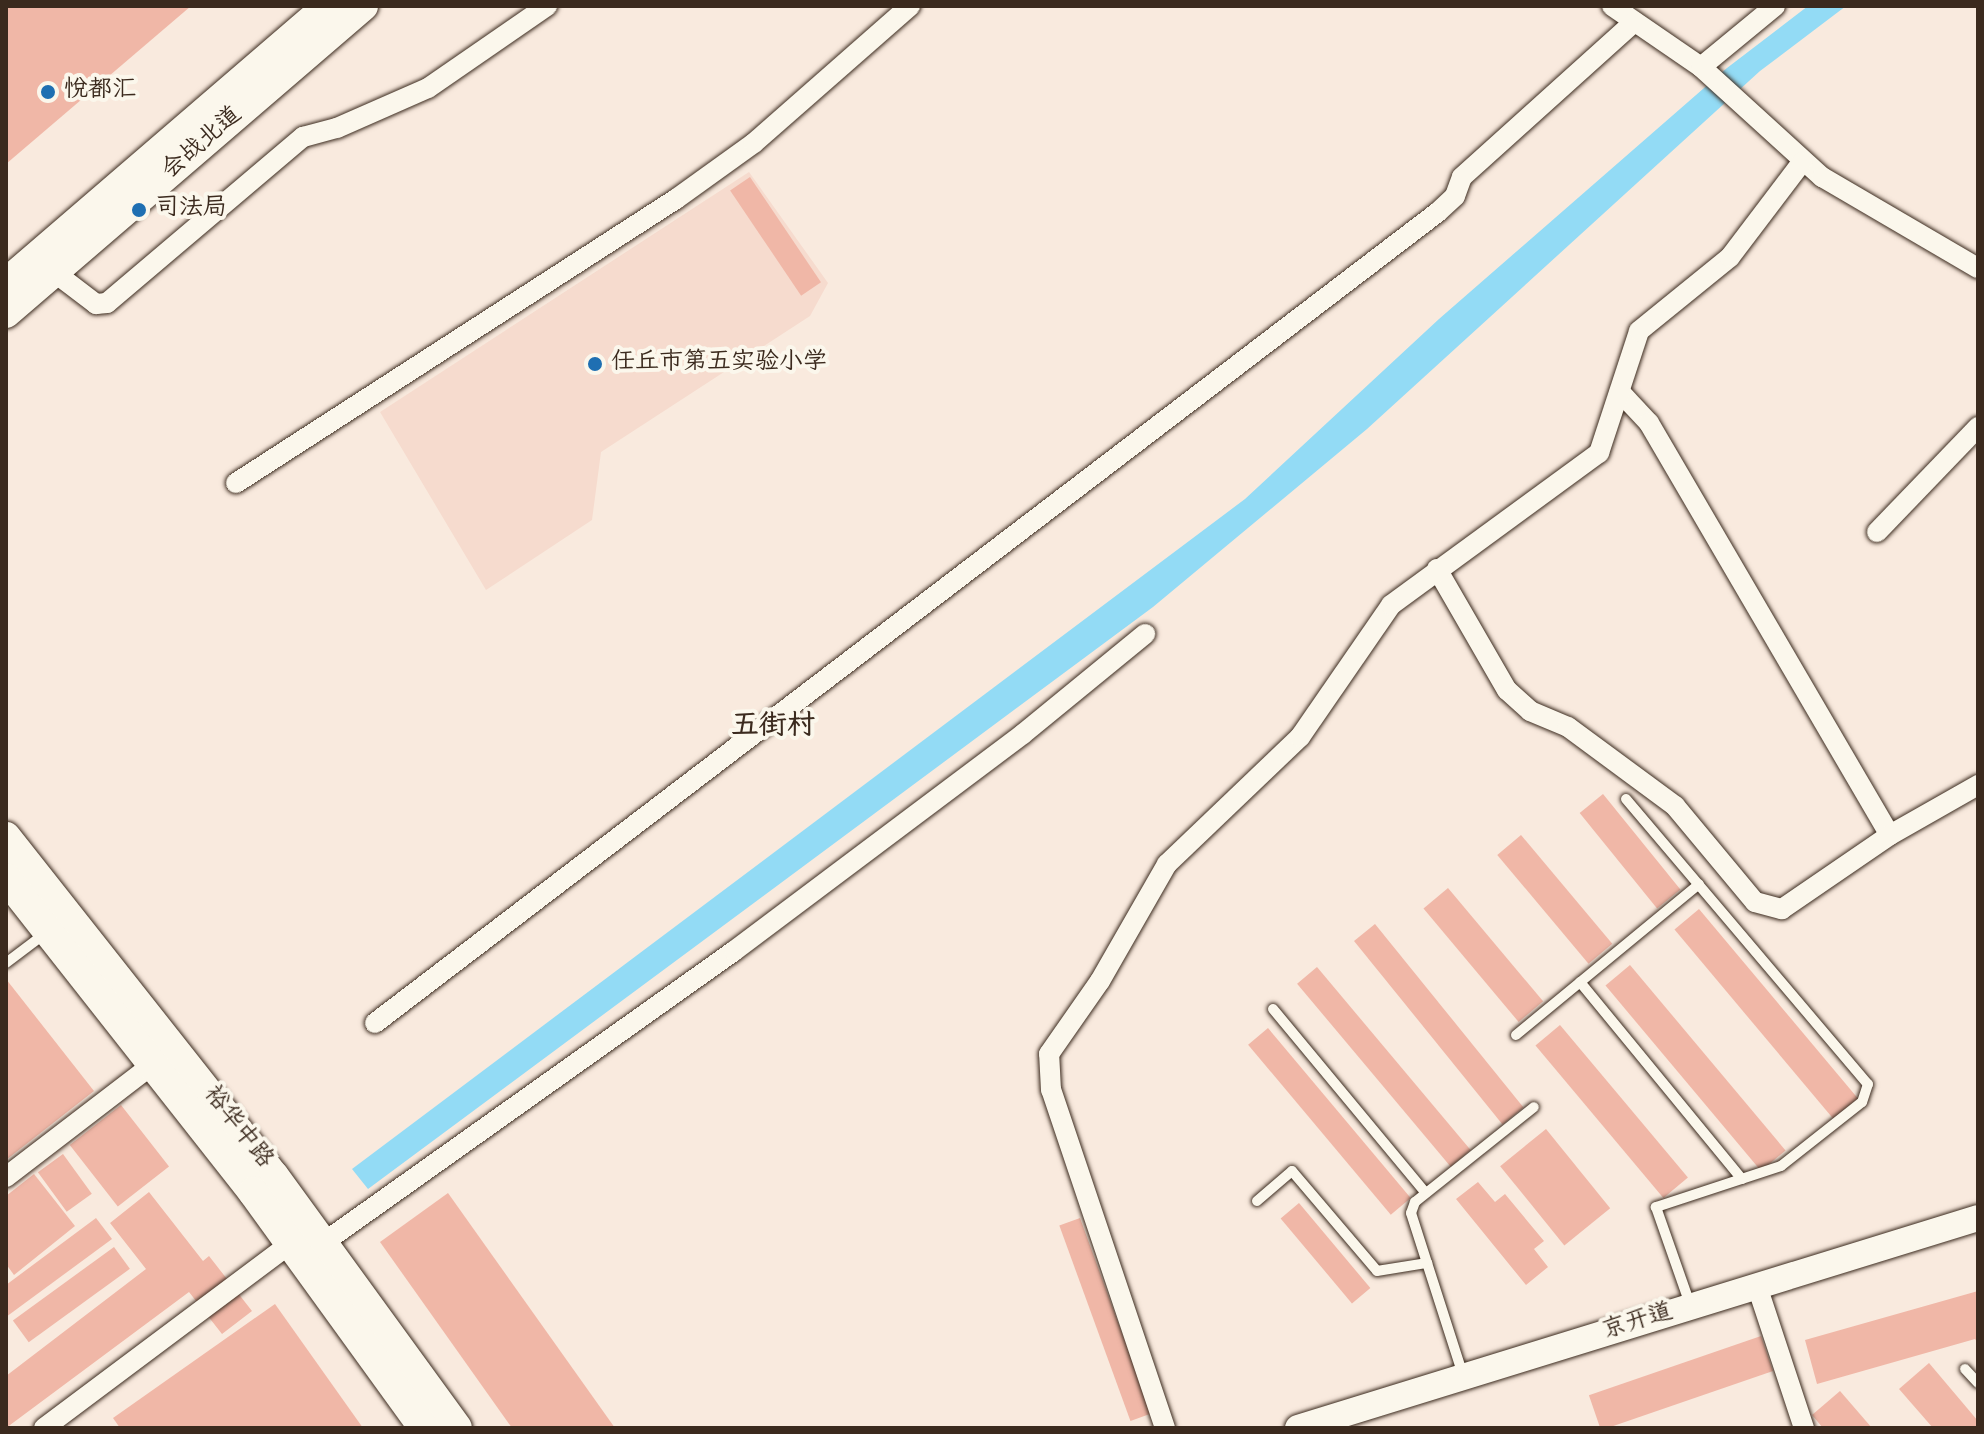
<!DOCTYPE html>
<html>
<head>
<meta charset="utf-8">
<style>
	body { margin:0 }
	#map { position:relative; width:1984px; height:1434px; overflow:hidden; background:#f9eade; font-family:"Gochi Hand","LXGW WenKai TC",sans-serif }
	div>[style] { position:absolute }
	.built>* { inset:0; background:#f6dbce }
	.water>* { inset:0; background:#93dbf5 }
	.building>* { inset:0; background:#f0b7a7; transform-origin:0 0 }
	.roads { filter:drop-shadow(0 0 2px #3b2a1e) drop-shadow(0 0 2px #3b2a1e) }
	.lane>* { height:10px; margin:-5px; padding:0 5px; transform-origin:5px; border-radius:5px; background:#fbf7ec }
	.street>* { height:20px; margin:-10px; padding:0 10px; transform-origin:10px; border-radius:10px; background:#fbf7ec }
	.secondary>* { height:26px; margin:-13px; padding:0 13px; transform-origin:13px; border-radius:13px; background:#fbf7ec }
	.primary>* { height:30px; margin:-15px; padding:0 15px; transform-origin:15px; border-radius:15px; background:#fbf7ec }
	.dots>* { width:22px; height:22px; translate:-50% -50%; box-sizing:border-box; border:4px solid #fbf7ec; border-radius:50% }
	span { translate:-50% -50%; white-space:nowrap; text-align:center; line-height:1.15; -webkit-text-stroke:8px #fbf7ec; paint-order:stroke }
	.poi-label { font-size:24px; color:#3b2a1e }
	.left { translate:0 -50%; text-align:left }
	.street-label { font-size:24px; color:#3b2a1e }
	.quarter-label { font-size:28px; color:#3b2a1e; font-weight:700 }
	.frame { position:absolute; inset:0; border:8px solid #3b2a1e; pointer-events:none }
</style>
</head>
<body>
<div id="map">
	<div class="built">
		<i style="clip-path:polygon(749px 172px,828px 283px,810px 316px,601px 452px,592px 520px,486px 590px,380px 412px)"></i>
	</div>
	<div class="water">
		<i style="clip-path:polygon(1808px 6px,1846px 6px,1760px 71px,1367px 429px,1153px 607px,368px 1189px,352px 1169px,1245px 499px,1439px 319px,1727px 68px)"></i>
	</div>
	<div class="building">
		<i style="clip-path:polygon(6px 6px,191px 6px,6px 164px)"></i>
		<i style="left:750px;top:177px;width:127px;height:24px;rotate:56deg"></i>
		<i style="left:1603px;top:794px;width:123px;height:30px;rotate:51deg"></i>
		<i style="left:1521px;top:835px;width:142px;height:31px;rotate:50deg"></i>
		<i style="left:1448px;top:888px;width:148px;height:32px;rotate:50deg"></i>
		<i style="left:1699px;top:909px;width:247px;height:32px;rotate:50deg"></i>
		<i style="left:1375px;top:924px;width:236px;height:27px;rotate:51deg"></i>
		<i style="left:1630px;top:965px;width:242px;height:32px;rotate:50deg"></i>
		<i style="left:1317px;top:967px;width:239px;height:26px;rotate:50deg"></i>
		<i style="clip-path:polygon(6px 979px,94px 1091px,6px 1160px)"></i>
		<i style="left:1560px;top:1025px;width:199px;height:32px;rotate:50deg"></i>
		<i style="left:1268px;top:1028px;width:222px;height:26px;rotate:50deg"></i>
		<i style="left:121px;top:1105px;width:78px;height:65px;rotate:52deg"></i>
		<i style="left:1546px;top:1129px;width:102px;height:59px;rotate:51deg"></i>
		<i style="left:63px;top:1154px;width:49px;height:31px;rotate:54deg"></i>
		<i style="clip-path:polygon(34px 1174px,75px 1226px,14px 1275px,6px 1264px,6px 1196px)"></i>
		<i style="clip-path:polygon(1478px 1182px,1495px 1202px,1505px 1194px,1544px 1241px,1534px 1249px,1548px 1267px,1526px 1285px,1456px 1199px)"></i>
		<i style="clip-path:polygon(149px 1192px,203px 1261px,209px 1256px,252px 1311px,222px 1334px,189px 1292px,6px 1428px,6px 1376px,146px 1269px,110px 1223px)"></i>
		<i style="clip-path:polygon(448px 1193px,615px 1428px,512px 1428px,380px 1242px)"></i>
		<i style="left:1299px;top:1203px;width:111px;height:24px;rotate:50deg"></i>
		<i style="clip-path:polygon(96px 1218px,112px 1239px,6px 1317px,6px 1285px)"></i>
		<i style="left:1080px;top:1218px;width:208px;height:22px;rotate:70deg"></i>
		<i style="left:114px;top:1247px;width:27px;height:125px;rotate:54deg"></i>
		<i style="clip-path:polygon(1978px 1291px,1978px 1343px,1975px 1339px,1817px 1384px,1805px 1340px)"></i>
		<i style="clip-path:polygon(275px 1304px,363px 1428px,120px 1428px,113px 1418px)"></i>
		<i style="left:1761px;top:1336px;width:37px;height:182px;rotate:71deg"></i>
		<i style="clip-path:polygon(1929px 1363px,1978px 1421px,1978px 1428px,1933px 1428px,1899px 1389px)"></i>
		<i style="clip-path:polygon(1840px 1391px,1872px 1428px,1823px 1428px,1812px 1415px)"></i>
	</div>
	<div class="roads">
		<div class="lane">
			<i style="left:1626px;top:799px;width:374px;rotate:49.7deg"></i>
			<i style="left:1868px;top:1084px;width:19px;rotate:108deg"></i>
			<i style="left:1862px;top:1102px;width:103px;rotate:141.7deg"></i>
			<i style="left:1781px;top:1166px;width:132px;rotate:161.8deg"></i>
			<i style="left:1656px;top:1207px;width:106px;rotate:70.7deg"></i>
			<i style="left:6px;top:963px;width:51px;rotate:-37.1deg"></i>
			<i style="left:1580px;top:982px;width:255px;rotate:50.6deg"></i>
			<i style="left:1273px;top:1009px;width:239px;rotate:50.3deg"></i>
			<i style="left:1516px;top:1035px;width:237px;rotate:-39.5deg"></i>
			<i style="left:1257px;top:1201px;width:46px;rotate:-40.6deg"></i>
			<i style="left:1292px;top:1171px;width:131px;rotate:49.6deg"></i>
			<i style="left:1377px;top:1271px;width:51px;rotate:-9.1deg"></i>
			<i style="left:1965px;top:1369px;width:19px;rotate:47deg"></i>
			<i style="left:1463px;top:1375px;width:170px;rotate:-107.8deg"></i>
			<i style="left:1411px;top:1213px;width:12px;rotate:-70deg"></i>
			<i style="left:1415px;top:1202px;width:152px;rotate:-38.6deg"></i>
		</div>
		<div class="street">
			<i style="left:1612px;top:6px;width:108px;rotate:34.4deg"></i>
			<i style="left:1701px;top:67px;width:164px;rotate:42.3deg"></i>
			<i style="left:1822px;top:177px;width:181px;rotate:30.3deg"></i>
			<i style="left:1701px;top:67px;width:96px;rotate:-39.5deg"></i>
			<i style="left:54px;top:272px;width:53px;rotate:37.3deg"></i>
			<i style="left:96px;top:304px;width:11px;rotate:-5deg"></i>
			<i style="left:107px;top:303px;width:257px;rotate:-40.3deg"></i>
			<i style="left:303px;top:137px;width:35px;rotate:-15deg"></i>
			<i style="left:337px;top:128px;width:99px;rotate:-23.7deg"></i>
			<i style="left:428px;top:88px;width:145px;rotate:-34.6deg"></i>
			<i style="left:1620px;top:392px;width:42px;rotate:46.9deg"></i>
			<i style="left:1649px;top:423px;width:477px;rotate:59.7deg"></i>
			<i style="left:236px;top:483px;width:524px;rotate:-32.84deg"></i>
			<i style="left:676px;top:199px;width:96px;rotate:-35.7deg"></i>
			<i style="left:754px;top:143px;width:208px;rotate:-41.3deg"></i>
			<i style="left:1877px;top:532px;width:146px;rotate:-46.1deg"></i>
			<i style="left:1437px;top:569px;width:140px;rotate:60deg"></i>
			<i style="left:1507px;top:690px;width:31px;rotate:42deg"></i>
			<i style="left:1530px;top:711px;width:41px;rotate:22.8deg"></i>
			<i style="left:1568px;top:727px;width:133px;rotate:36.4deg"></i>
			<i style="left:1675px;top:806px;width:125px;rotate:50.2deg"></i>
			<i style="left:1755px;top:902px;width:28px;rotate:15deg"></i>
			<i style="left:1782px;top:909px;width:131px;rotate:-34.4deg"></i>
			<i style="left:1890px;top:835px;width:101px;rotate:-29.6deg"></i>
			<i style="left:375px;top:1023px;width:1337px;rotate:-37.34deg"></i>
			<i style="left:1438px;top:212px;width:23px;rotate:-43deg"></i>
			<i style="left:1455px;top:196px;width:20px;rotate:-70deg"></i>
			<i style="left:1462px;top:177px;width:232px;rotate:-42deg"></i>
			<i style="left:6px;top:1177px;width:185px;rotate:-37.5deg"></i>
			<i style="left:323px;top:1243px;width:504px;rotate:-35.39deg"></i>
			<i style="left:734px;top:951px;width:361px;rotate:-36.9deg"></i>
			<i style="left:1023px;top:734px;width:158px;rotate:-39.3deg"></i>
			<i style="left:1757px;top:1286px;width:150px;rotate:71.7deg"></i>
			<i style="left:44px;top:1428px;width:307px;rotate:-36.8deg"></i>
			<i style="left:1165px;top:1428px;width:357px;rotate:-108.6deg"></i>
			<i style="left:1051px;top:1090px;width:36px;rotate:-93deg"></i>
			<i style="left:1049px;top:1054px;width:89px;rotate:-55.1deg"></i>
			<i style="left:1100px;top:981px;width:135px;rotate:-60.2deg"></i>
			<i style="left:1167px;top:864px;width:184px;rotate:-43.7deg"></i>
			<i style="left:1300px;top:737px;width:160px;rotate:-55.4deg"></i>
			<i style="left:1391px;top:605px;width:258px;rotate:-36.2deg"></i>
			<i style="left:1599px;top:453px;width:128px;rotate:-71.8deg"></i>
			<i style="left:1639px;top:331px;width:117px;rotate:-39.1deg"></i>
			<i style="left:1730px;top:257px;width:119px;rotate:-52.8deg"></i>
		</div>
		<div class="secondary">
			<i style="left:1298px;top:1428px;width:712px;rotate:-17.16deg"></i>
		</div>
		<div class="primary">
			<i style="left:6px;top:283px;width:425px;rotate:-40.7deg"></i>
			<i style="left:6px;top:313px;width:471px;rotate:-40.7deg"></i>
			<i style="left:6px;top:837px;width:432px;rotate:51.7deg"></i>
			<i style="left:274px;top:1176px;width:311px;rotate:54deg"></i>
			<i style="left:6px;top:878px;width:400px;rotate:51.8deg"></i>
			<i style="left:253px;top:1192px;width:291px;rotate:54.1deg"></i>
		</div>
	</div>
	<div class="dots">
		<i style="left:48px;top:92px;background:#1f6fb2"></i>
		<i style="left:139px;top:210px;background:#1f6fb2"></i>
		<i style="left:595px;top:364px;background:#1f6fb2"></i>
	</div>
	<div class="poi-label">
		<span class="left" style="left:64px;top:92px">悦都汇</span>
		<span class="left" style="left:155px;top:210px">司法局</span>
		<span class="left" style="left:611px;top:364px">任丘市第五实验小学</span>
	</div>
	<div class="street-label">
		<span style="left:203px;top:144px;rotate:-41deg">会战北道</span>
		<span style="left:237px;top:1128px;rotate:52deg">裕华中路</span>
		<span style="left:1638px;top:1323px;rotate:-17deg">京开道</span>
	</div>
	<div class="quarter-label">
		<span style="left:773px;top:728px">五街村</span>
	</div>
	<div class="frame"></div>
</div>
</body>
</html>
